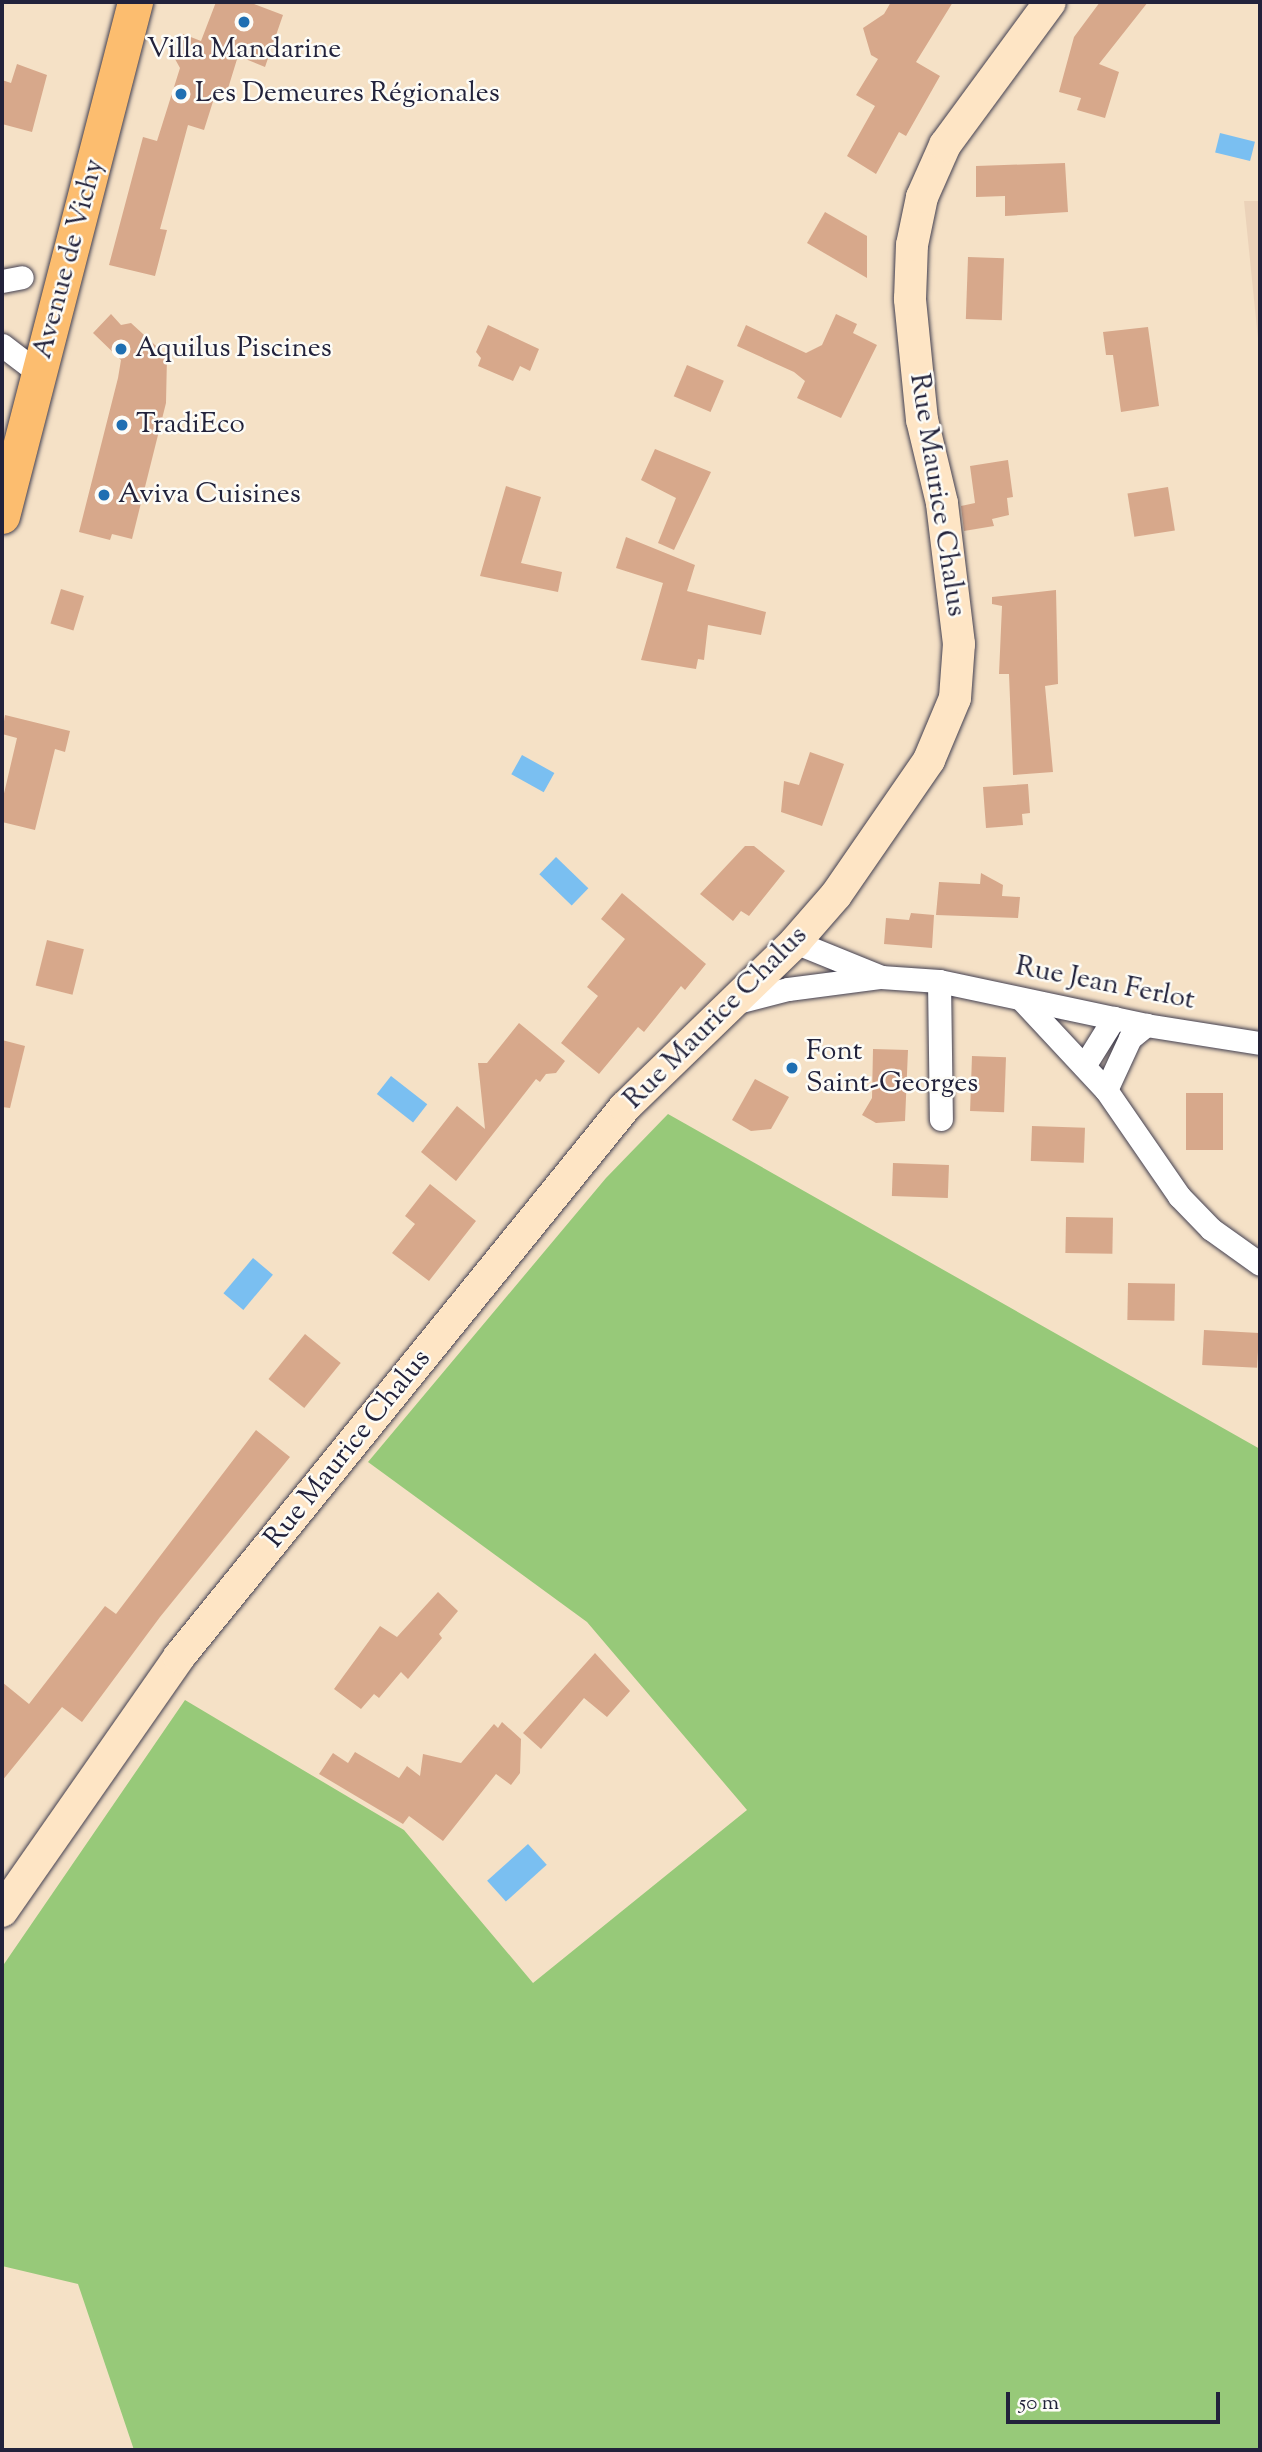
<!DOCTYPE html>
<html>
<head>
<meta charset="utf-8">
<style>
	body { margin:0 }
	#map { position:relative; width:1262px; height:2452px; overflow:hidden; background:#f5e1c6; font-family:"Sorts Mill Goudy",serif }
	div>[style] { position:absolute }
	.built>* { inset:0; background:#ebd2b9 }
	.green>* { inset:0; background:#97c979 }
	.water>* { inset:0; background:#7abff1; transform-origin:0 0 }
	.building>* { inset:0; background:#d7a88b; transform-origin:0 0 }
	.roads { filter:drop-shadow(0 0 2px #423f50) drop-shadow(0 0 2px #423f50) }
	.street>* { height:23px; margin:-11.5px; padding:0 11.5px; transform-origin:11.5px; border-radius:11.5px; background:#fff }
	.secondary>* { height:32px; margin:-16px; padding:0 16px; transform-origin:16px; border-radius:16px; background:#fee5c5 }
	.primary>* { height:35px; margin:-17.5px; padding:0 17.5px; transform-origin:17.5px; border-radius:17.5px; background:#fcbd6f }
	.dots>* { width:19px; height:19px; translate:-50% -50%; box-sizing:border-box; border:4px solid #fdfcf7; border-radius:50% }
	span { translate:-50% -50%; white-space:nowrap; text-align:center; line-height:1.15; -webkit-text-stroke:5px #fdfcf7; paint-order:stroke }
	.poi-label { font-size:28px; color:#22223b }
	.left { translate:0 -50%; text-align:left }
	.street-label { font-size:28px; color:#22223b }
	.frame { position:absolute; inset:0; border:4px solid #22223b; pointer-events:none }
	.scale { position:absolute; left:1006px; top:2392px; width:214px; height:32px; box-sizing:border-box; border:4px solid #22223b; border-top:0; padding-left:9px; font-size:21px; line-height:24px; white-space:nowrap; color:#22223b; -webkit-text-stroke:5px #fdfcf7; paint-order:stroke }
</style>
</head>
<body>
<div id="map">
	<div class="built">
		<i style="clip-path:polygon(1244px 201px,1260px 201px,1260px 358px)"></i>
	</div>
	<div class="green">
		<i style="clip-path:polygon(668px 1114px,1260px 1449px,1260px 2450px,134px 2450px,78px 2284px,2px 2266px,2px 1967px,185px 1700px,404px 1830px,533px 1983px,747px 1810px,587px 1622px,368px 1462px,606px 1178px)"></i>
	</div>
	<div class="water">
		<i style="left:1220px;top:133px;width:36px;height:20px;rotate:14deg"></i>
		<i style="left:522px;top:755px;width:37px;height:22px;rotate:29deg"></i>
		<i style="left:556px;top:857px;width:45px;height:24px;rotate:44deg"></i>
		<i style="left:391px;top:1076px;width:46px;height:23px;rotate:38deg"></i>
		<i style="left:253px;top:1258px;width:26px;height:46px;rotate:40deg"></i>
		<i style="left:528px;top:1844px;width:28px;height:55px;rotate:48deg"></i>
	</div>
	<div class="building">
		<i style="clip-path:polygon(216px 2px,249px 2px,283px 15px,265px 67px,238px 56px,226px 95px,216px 92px,204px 130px,188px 125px,160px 229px,167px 230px,155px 276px,109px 265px,143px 137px,157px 141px,180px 68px,175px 59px,183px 34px,201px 41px)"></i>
		<i style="clip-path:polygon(891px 2px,953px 2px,916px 62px,940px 76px,906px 136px,899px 132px,876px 174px,847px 156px,875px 106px,856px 95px,878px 59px,871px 55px,863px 28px,884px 14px)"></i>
		<i style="clip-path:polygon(1100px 2px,1148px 2px,1099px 64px,1119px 72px,1105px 118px,1077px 110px,1081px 98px,1059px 92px,1074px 37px)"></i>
		<i style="clip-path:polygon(17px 64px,47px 75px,32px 132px,2px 124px,2px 80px,11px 83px)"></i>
		<i style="clip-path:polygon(1065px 163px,1068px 212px,1005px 216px,1005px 196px,976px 197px,976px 166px)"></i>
		<i style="clip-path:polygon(825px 212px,867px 236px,867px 278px,807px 243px)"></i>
		<i style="left:968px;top:257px;width:36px;height:62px;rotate:2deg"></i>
		<i style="clip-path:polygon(111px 314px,121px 325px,131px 323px,167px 356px,166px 403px,132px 539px,112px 534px,110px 540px,79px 532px,118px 378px,121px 360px,93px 333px)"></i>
		<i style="clip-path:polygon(836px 314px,857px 324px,853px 333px,877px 345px,841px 418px,797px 398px,805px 381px,794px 372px,737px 346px,746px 325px,806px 353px,822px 345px)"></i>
		<i style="clip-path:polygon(488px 325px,539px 349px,530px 371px,520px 366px,513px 381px,478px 366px,481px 358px,476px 352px)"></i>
		<i style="clip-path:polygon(1148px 327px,1159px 406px,1121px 412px,1113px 355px,1106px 355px,1103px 332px)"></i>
		<i style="left:687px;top:365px;width:40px;height:34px;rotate:23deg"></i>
		<i style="clip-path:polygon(655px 449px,711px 472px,674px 550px,658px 543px,676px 498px,641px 480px)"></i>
		<i style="clip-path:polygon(1008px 460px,1013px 497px,1007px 498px,1009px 515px,992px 519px,994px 526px,964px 531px,961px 506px,975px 503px,970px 466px)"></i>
		<i style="clip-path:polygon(506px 486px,541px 497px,521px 563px,562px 572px,558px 592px,480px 576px)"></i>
		<i style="left:1168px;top:487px;width:44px;height:41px;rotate:81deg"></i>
		<i style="clip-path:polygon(626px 537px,695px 565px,687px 591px,766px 612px,761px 635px,708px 625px,704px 660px,698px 659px,696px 669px,641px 660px,663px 583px,616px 568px)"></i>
		<i style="left:61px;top:589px;width:24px;height:36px;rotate:17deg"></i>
		<i style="clip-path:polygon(1056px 590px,1058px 684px,1045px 686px,1053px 772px,1013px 775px,1009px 674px,999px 674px,1002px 606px,992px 604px,992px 597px)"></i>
		<i style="clip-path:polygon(5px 715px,70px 731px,65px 752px,55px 749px,35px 830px,2px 822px,2px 802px,17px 738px,2px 734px)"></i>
		<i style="clip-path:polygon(810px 752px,844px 764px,822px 826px,781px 812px,784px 781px,799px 785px)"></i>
		<i style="clip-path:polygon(1028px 784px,1030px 813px,1022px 814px,1023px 825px,986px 828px,983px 787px)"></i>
		<i style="clip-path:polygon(745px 846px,754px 846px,785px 871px,749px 916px,741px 911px,733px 921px,700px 894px)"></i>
		<i style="clip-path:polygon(981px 873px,1003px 885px,1002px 896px,1020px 897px,1018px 918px,936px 915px,939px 882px,980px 884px)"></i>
		<i style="clip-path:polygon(622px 893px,706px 964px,685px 990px,681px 986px,644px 1032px,638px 1027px,599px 1074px,561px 1043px,598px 996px,587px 987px,625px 939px,601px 919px)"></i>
		<i style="clip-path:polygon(911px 913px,934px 915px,932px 948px,884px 944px,886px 918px,909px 920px)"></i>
		<i style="left:47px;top:940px;width:38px;height:47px;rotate:14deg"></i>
		<i style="clip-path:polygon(519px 1023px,565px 1061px,556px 1073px,546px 1074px,540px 1082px,536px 1079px,456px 1181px,421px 1152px,457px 1106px,485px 1129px,478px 1063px,487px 1063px)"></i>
		<i style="clip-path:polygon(2px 1040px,25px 1046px,10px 1108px,2px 1107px)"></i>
		<i style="clip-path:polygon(873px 1049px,908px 1050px,905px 1121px,876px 1123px,862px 1115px,872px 1098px)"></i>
		<i style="left:972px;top:1056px;width:34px;height:55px;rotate:2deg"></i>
		<i style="clip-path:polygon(755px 1079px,789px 1097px,771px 1129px,751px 1131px,732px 1120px)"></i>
		<i style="left:1186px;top:1093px;width:37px;height:57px"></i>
		<i style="left:1032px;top:1126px;width:53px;height:35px;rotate:2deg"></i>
		<i style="left:893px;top:1163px;width:56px;height:33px;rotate:2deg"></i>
		<i style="clip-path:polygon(430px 1184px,476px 1221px,429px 1281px,392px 1253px,415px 1224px,405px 1216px)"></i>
		<i style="left:1066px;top:1217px;width:47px;height:36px;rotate:1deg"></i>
		<i style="left:1128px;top:1283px;width:47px;height:37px;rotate:1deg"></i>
		<i style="left:1204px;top:1330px;width:55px;height:35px;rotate:3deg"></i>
		<i style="left:305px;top:1334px;width:46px;height:58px;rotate:39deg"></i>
		<i style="clip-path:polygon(256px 1430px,290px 1457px,160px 1617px,82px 1722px,62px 1707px,2px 1781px,2px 1682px,29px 1704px,105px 1606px,116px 1614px)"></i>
		<i style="clip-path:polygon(438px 1592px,458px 1611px,439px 1634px,442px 1638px,408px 1679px,401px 1672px,379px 1698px,374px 1694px,361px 1709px,334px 1689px,380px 1626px,397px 1637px)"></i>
		<i style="clip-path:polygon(595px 1653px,630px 1691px,607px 1717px,584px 1698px,541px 1749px,523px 1733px)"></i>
		<i style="clip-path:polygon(502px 1722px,521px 1739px,520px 1773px,511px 1785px,496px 1774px,443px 1841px,409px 1816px,403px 1824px,319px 1774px,333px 1753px,348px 1763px,355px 1752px,399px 1778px,407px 1766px,420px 1776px,423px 1754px,461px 1763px,494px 1724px,498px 1728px)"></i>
	</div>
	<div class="roads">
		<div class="street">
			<i style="left:2px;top:281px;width:20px;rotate:-11deg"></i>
			<i style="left:2px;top:345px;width:48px;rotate:37.3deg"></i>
			<i style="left:795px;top:942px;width:93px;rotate:22.1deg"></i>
			<i style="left:939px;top:981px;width:138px;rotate:89.2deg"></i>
			<i style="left:1021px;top:999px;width:125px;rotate:47deg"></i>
			<i style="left:1106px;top:1090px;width:129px;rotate:55.4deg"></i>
			<i style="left:1179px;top:1196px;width:46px;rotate:45.9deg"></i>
			<i style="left:1211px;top:1229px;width:60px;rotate:35.5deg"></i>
			<i style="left:733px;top:1003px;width:57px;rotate:-14.3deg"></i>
			<i style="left:788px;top:989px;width:94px;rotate:-7.4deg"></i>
			<i style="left:881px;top:977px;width:58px;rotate:3.9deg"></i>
			<i style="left:939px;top:981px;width:212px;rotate:12deg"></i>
			<i style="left:1146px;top:1025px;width:115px;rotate:9deg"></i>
			<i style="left:1084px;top:1066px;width:57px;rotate:-58deg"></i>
			<i style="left:1106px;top:1090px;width:57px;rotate:-65.2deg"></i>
			<i style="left:1130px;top:1038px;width:21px;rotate:-39deg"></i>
		</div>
		<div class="secondary">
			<i style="left:2px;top:1911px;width:310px;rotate:-55.1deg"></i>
			<i style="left:179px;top:1657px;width:708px;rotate:-50.96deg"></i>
			<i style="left:625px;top:1107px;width:237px;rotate:-44.1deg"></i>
			<i style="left:795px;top:942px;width:62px;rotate:-48.9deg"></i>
			<i style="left:836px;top:895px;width:164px;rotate:-55.4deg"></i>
			<i style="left:929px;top:760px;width:67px;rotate:-67.2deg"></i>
			<i style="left:955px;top:698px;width:54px;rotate:-85.8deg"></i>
			<i style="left:959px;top:644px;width:142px;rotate:-96.9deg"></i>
			<i style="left:942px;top:503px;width:85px;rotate:-103.5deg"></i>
			<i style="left:922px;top:420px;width:122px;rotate:-95.7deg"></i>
			<i style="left:910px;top:299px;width:54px;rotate:-87.9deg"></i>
			<i style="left:912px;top:245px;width:49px;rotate:-78.2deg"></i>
			<i style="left:922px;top:197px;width:57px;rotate:-66.1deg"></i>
			<i style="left:945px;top:145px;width:177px;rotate:-53.7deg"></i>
		</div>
		<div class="primary">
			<i style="left:2px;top:516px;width:531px;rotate:-75.49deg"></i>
		</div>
	</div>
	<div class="dots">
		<i style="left:244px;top:22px;background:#1f6fb2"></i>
		<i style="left:181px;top:94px;background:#1f6fb2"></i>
		<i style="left:121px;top:349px;background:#1f6fb2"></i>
		<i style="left:122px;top:425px;background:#1f6fb2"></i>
		<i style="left:104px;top:495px;background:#1f6fb2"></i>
		<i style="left:792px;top:1068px;background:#1f6fb2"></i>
	</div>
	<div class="poi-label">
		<span style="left:244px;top:50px">Villa Mandarine</span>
		<span class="left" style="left:195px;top:94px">Les Demeures Régionales</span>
		<span class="left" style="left:135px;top:349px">Aquilus Piscines</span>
		<span class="left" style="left:136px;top:425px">TradiEco</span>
		<span class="left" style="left:118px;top:495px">Aviva Cuisines</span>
		<span class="left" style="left:806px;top:1068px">Font<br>Saint-Georges</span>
	</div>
	<div class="street-label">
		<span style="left:69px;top:259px;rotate:-75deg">Avenue de Vichy</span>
		<span style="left:937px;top:495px;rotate:81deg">Rue Maurice Chalus</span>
		<span style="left:1105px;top:984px;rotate:11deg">Rue Jean Ferlot</span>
		<span style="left:716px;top:1018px;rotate:-45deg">Rue Maurice Chalus</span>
		<span style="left:348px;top:1449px;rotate:-51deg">Rue Maurice Chalus</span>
	</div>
	<div class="frame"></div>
	<div class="scale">50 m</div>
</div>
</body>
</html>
